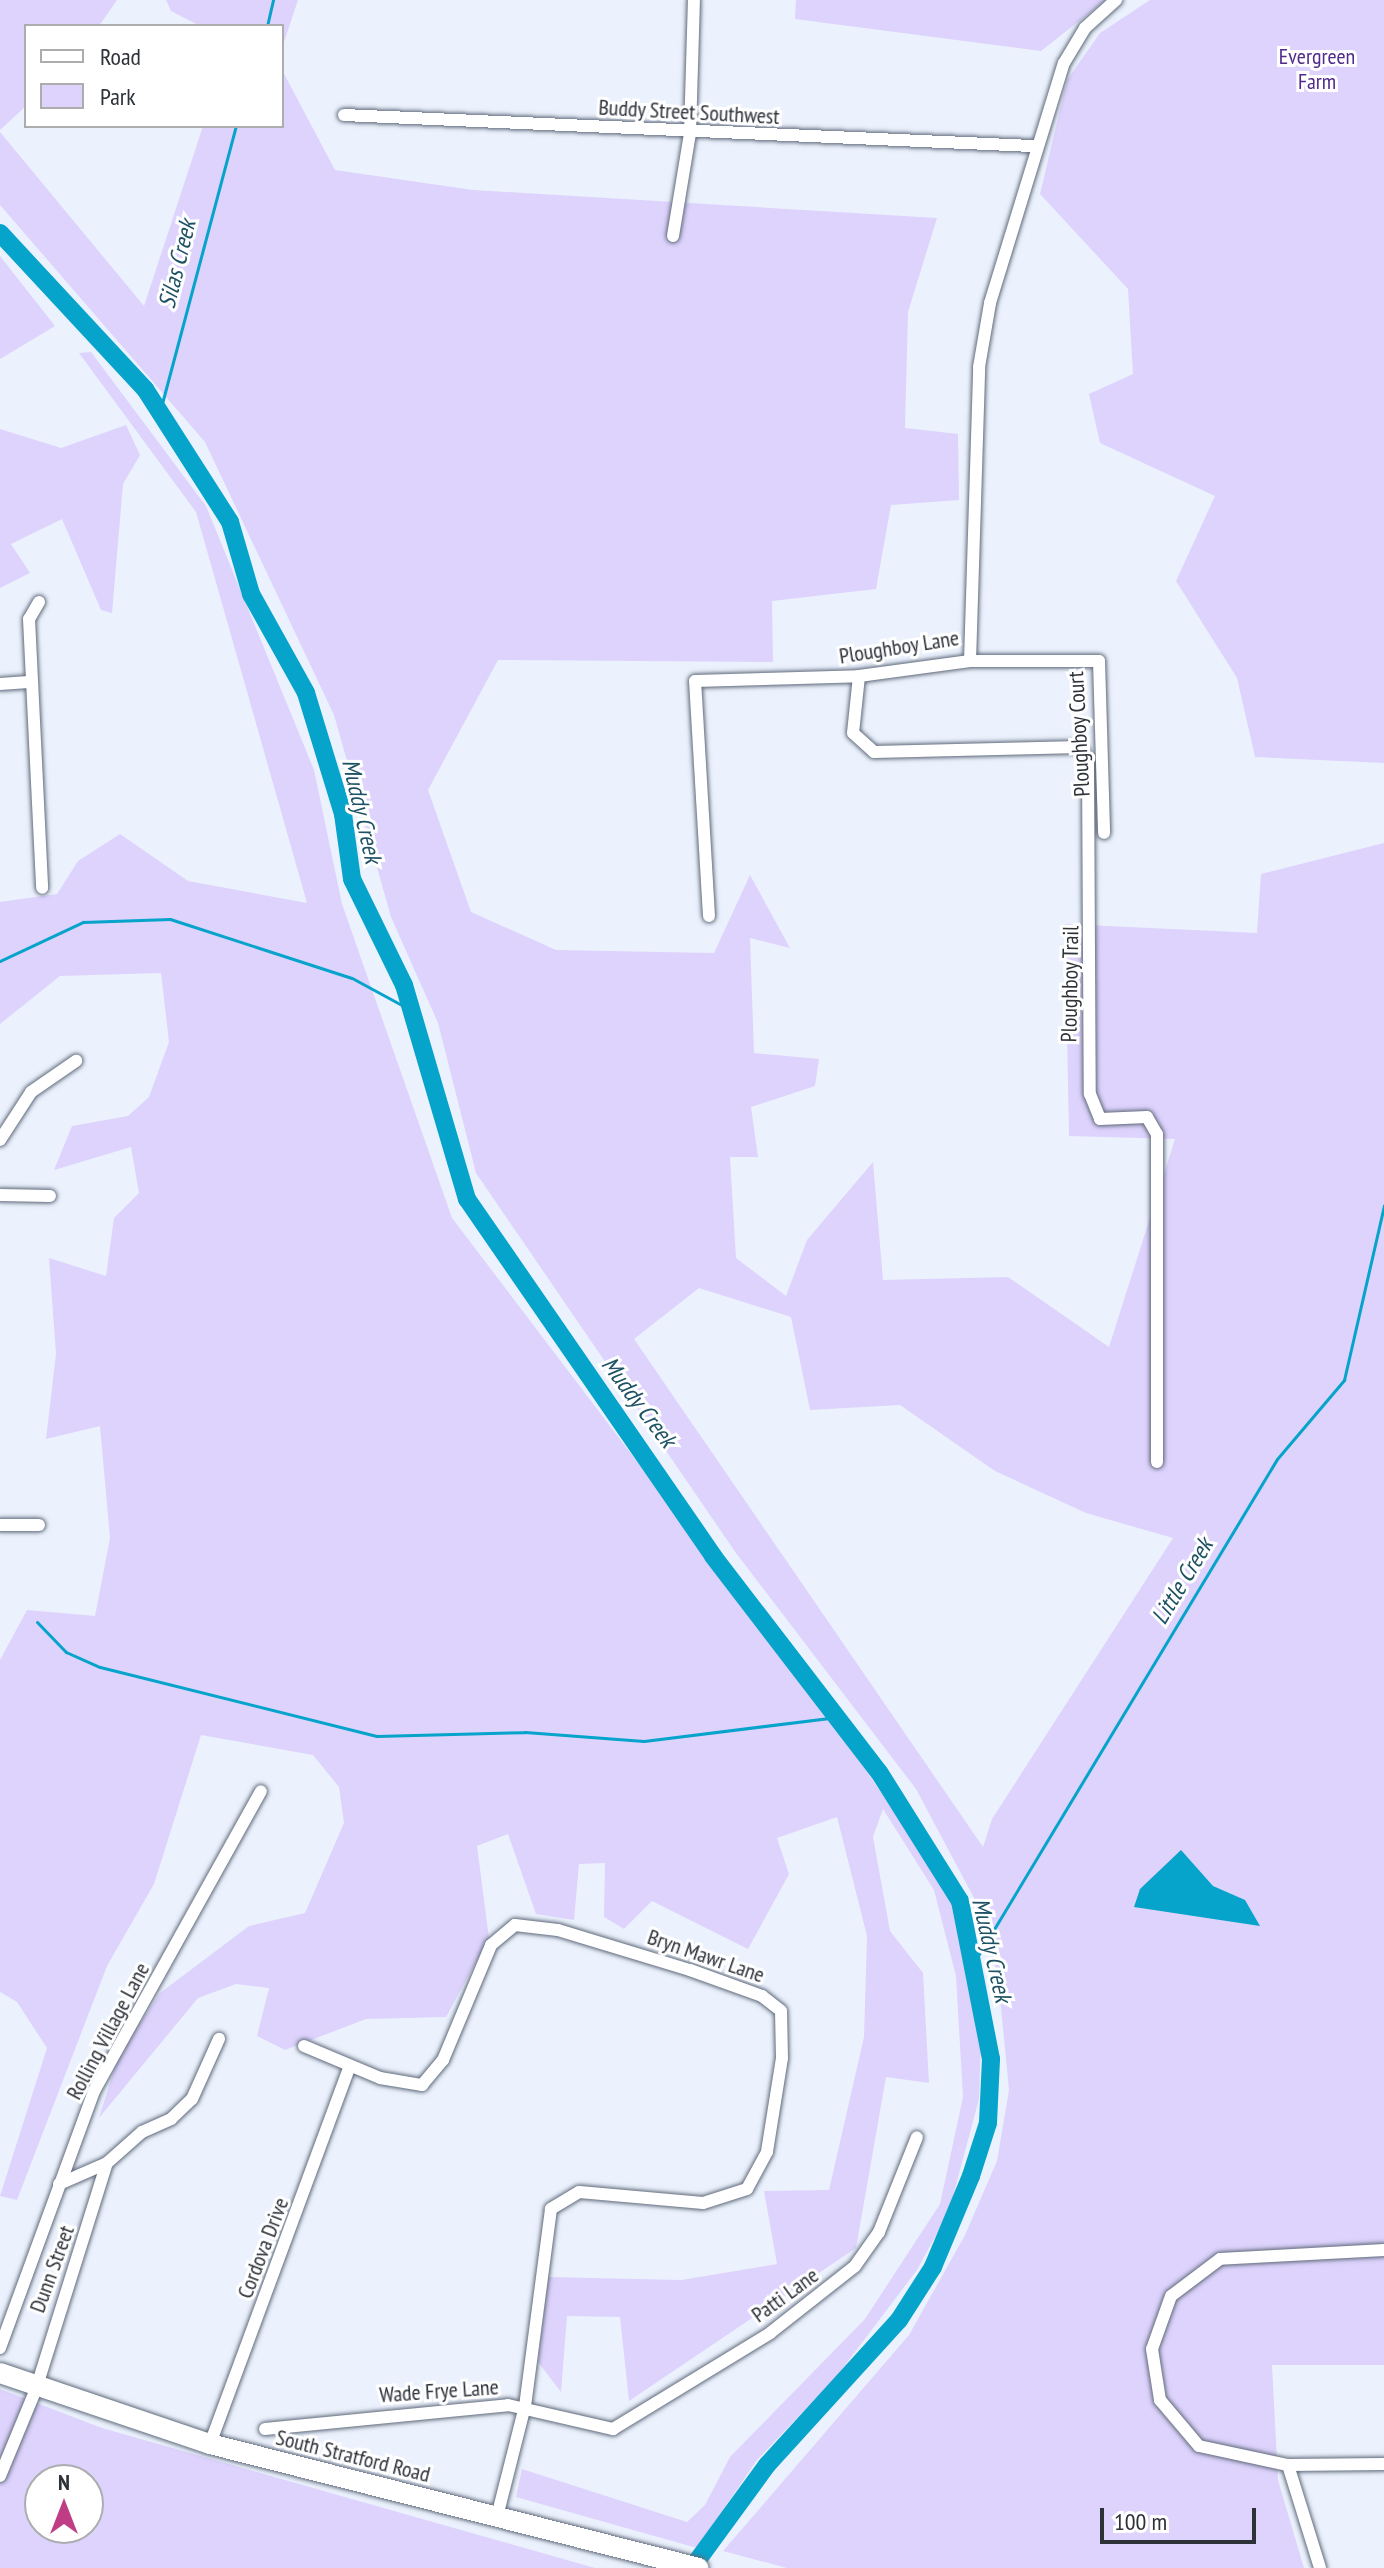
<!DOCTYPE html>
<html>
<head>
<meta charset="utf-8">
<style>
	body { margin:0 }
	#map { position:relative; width:1384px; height:2568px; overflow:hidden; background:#ebf2fd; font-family:"PT Sans Narrow",sans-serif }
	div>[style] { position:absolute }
	.green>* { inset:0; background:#ddd3fd }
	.water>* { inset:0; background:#06a3cb }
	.stream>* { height:3px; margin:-1.5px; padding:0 1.5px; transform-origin:1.5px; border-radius:1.5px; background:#06a3cb }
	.river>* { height:18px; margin:-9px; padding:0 9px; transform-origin:9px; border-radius:9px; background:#06a3cb }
	.roads { filter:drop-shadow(0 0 2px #606a7b) drop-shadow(0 0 2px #606a7b) }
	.minor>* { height:12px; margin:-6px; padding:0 6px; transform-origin:6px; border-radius:6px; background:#fff }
	.primary>* { height:20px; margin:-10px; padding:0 10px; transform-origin:10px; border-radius:10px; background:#fff }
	span { translate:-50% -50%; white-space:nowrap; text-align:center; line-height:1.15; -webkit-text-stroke:6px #fff; paint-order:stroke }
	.park-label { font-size:22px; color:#502a8c }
	.street-label { font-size:22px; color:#2d3138 }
	.water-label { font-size:24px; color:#1d5163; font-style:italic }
	.legend { position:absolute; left:24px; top:24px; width:260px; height:104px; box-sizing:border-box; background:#fff; border:2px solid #abadaf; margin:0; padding:10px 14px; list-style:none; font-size:24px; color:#2d3138 }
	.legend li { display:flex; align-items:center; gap:16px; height:40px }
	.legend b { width:40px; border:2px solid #abadaf }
	.north { position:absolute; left:24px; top:2464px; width:80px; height:80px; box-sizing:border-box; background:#fff; border:2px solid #abadaf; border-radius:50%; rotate:0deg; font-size:22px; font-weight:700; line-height:32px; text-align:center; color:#2d3138 }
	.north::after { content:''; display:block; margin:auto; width:28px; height:36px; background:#bf3d84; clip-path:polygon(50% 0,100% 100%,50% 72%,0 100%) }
	.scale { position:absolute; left:1100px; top:2508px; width:156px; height:36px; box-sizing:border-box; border:4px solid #2d3138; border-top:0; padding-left:10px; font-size:24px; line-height:28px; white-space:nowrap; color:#2d3138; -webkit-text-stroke:6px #fff; paint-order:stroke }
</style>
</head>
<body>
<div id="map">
	<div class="green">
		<i style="clip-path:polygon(0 0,117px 0,99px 26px,26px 26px,26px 106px,0 130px)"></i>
		<i style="clip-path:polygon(166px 0,298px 0,282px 48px,282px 26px,200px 26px,171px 11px)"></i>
		<i style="clip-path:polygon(796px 0,1106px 0,1041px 51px,795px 19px)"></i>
		<i style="clip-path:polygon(1150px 0,1384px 0,1384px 763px,1255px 757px,1237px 678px,1176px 581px,1215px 496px,1100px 443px,1089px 394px,1133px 374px,1128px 289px,1040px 194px,1067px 80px,1100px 33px)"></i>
		<i style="clip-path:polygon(evenodd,282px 70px,335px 170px,473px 190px,937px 218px,908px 312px,905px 428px,958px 434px,959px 500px,891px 505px,876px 589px,772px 601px,773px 662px,498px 660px,428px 790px,471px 912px,556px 950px,714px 953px,750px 875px,790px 948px,750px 938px,754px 1053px,819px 1059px,815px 1086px,751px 1107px,758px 1157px,730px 1157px,736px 1258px,786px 1296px,807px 1240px,873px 1162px,883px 1280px,1008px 1277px,1109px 1347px,1175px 1139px,1069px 1136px,1065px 924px,1257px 933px,1261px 874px,1384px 843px,1384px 2365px,1272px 2365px,1278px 2480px,1304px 2568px,787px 2568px,723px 2551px,909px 2335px,965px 2235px,997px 2161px,1009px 2090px,998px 1977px,981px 1911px,916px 1789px,736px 1553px,476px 1173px,438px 1023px,391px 917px,334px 715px,205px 442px,0 205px,0 132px,144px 306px,203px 126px,282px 126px,282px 70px,699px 1288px,791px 1317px,810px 1410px,900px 1405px,995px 1471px,1086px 1513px,1173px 1538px,992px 1819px,983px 1847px,634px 1339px,699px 1288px)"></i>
		<i style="clip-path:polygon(0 256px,55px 326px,0 359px)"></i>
		<i style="clip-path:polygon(91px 352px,206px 506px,314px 770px,342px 904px,452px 1218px,825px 1709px,954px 1901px,981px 2040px,979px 2099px,949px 2211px,917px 2270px,836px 2377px,757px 2460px,697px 2548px,516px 2497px,522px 2469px,687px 2522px,705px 2505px,730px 2457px,865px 2319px,940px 2204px,963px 2097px,956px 1976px,934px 1890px,883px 1809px,873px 1837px,890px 1931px,923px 1973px,929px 2083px,886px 2077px,856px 2248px,629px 2401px,620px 2317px,567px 2316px,561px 2392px,538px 2362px,548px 2277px,681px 2280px,777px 2264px,764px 2191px,829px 2190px,864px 2037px,867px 1936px,837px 1817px,777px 1838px,789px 1874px,748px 1949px,652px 1901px,624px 1929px,604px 1917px,605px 1863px,579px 1864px,574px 1920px,536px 1914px,508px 1834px,477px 1846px,489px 1938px,446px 2017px,366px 2019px,285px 2050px,257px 2036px,269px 1988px,236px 1984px,198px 1998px,99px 2118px,118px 2057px,160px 1993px,249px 1926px,305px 1913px,344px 1823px,339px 1787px,313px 1755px,201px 1735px,154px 1884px,107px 1966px,17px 2200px,0 2196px,47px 2048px,17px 2002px,0 1992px,0 1660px,27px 1610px,95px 1616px,110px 1538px,100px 1426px,46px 1439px,56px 1354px,49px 1258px,106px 1276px,114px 1218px,139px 1193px,131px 1147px,54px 1170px,72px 1126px,128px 1116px,149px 1097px,169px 1042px,161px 973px,60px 976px,0 1024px,0 902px,57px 894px,78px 861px,120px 834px,188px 881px,307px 903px,196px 512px,79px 353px)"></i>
		<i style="clip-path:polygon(126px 425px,140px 455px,123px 484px,112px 613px,101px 610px,62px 519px,11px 544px,30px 573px,0 588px,0 429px,61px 448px)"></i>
		<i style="clip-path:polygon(evenodd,0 2389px,102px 2428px,595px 2568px,0 2568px,0 2389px,40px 2480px,88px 2480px,88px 2528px,40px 2528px,40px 2480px)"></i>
	</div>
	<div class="water">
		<i style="clip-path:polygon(1181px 1850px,1213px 1886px,1245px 1900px,1260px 1926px,1134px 1907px,1140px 1889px)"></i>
	</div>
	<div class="stream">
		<i style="left:267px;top:26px;width:27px;rotate:-77deg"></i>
		<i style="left:160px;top:411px;width:295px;rotate:-75.1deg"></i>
		<i style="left:0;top:961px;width:92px;rotate:-25.2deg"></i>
		<i style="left:83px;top:922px;width:87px;rotate:-2deg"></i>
		<i style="left:170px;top:919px;width:191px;rotate:18deg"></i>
		<i style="left:352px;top:978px;width:67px;rotate:28.5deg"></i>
		<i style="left:37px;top:1622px;width:42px;rotate:46deg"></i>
		<i style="left:66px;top:1652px;width:37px;rotate:24deg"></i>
		<i style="left:100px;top:1667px;width:285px;rotate:14deg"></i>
		<i style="left:377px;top:1736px;width:148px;rotate:-1.5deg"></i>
		<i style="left:525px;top:1732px;width:119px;rotate:4.3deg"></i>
		<i style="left:644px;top:1741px;width:195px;rotate:-7.1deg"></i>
		<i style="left:973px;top:1964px;width:589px;rotate:-58.95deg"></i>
		<i style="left:1277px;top:1459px;width:104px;rotate:-49.7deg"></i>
		<i style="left:1344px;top:1380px;width:179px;rotate:-77.1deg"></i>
	</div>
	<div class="river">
		<i style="left:0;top:233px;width:213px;rotate:47.1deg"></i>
		<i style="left:145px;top:389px;width:158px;rotate:57.4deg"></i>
		<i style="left:230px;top:522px;width:75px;rotate:73.7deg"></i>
		<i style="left:251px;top:594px;width:113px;rotate:60.9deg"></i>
		<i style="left:306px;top:693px;width:127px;rotate:73deg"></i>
		<i style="left:343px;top:814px;width:66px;rotate:82.1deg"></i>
		<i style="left:352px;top:879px;width:118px;rotate:63.9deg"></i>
		<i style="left:404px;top:985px;width:223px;rotate:73.6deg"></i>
		<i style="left:467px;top:1199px;width:434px;rotate:55.4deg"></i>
		<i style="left:713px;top:1556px;width:272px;rotate:52.5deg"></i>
		<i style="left:879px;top:1772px;width:152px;rotate:57.9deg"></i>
		<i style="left:960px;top:1901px;width:161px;rotate:78.9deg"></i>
		<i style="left:991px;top:2059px;width:64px;rotate:92.7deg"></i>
		<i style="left:988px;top:2123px;width:56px;rotate:107.8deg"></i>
		<i style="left:971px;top:2176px;width:99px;rotate:112.7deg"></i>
		<i style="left:933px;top:2267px;width:63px;rotate:122.7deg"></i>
		<i style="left:899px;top:2320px;width:196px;rotate:132.3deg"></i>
		<i style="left:767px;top:2465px;width:127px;rotate:126.1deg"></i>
	</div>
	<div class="roads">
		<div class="minor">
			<i style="left:344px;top:115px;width:690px;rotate:2.58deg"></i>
			<i style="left:673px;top:236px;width:104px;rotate:-80.6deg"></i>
			<i style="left:690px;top:133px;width:133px;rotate:-88.3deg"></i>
			<i style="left:39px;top:602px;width:20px;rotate:120deg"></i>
			<i style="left:29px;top:619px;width:269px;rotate:87.2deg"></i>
			<i style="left:970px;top:661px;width:294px;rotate:-88.2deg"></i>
			<i style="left:979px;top:367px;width:65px;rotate:-80.2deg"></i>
			<i style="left:990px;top:303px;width:251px;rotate:-72.9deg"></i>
			<i style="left:1064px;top:63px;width:41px;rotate:-59deg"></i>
			<i style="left:1085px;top:28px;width:42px;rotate:-42.1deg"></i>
			<i style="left:859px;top:676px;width:57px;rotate:96deg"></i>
			<i style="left:853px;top:733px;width:28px;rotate:42deg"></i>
			<i style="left:874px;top:752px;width:206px;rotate:-1.4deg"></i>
			<i style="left:1080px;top:747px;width:16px;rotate:60deg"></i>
			<i style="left:1088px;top:761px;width:333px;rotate:89.7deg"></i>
			<i style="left:1090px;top:1094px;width:27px;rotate:68deg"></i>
			<i style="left:1100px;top:1119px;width:47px;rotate:-2.4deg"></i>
			<i style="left:1147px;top:1117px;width:20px;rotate:60deg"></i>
			<i style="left:1157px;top:1134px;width:328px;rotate:90deg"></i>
			<i style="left:0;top:684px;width:32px;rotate:-4deg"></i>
			<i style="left:709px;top:916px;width:235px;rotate:-93.4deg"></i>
			<i style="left:695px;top:681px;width:164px;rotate:-1.7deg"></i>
			<i style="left:859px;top:676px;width:112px;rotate:-7.7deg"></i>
			<i style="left:970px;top:661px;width:129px"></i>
			<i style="left:1099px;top:661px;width:172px;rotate:88.3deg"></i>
			<i style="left:0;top:1140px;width:57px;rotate:-57.1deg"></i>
			<i style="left:31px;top:1092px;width:55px;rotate:-34.6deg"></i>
			<i style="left:0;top:1195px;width:50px;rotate:1.1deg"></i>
			<i style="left:0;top:1525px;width:39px"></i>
			<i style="left:304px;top:2046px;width:82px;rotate:22.8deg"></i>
			<i style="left:380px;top:2078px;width:43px;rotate:9.5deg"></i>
			<i style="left:422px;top:2085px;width:33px;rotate:-50deg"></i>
			<i style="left:443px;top:2060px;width:125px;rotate:-67.3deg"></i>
			<i style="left:491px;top:1945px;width:31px;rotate:-40deg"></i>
			<i style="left:515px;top:1925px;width:43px;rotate:6.6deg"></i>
			<i style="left:558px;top:1930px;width:138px;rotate:16.9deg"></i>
			<i style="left:690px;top:1970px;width:77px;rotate:19.9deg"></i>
			<i style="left:762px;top:1996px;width:24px;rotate:38deg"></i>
			<i style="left:781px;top:2011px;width:47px;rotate:88.8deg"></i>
			<i style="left:782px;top:2058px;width:95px;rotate:99.1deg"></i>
			<i style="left:767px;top:2152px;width:42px;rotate:118.4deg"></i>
			<i style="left:747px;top:2189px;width:46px;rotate:162.3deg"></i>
			<i style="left:703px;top:2203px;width:124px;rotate:-174.9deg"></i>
			<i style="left:579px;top:2192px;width:33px;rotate:149deg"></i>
			<i style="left:551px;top:2209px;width:199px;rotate:97.5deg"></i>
			<i style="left:525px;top:2406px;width:114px;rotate:104.2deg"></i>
			<i style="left:59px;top:2184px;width:52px;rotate:-23.6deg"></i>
			<i style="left:107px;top:2163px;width:47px;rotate:-41.5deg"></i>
			<i style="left:142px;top:2132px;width:32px;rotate:-24deg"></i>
			<i style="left:171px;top:2119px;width:29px;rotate:-44deg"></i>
			<i style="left:192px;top:2099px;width:66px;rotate:-65.8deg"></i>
			<i style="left:1384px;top:2250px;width:164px;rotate:176.9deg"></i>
			<i style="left:1220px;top:2259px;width:61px;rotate:142.9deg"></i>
			<i style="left:1171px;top:2296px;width:56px;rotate:109.7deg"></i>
			<i style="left:1152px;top:2349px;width:52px;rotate:81.1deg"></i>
			<i style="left:1160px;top:2400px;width:60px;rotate:49.7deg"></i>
			<i style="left:1199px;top:2446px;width:91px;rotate:12.1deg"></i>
			<i style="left:1288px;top:2465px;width:96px;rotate:-0.6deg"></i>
			<i style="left:0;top:2348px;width:274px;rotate:-69.9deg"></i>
			<i style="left:94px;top:2091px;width:343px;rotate:-60.9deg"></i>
			<i style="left:265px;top:2429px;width:244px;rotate:-5.6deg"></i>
			<i style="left:508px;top:2405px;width:108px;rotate:12.9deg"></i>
			<i style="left:613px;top:2429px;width:184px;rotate:-31.4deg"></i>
			<i style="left:770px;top:2333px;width:108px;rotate:-38.2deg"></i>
			<i style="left:855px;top:2266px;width:42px;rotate:-54.8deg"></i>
			<i style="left:879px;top:2232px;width:102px;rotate:-68.2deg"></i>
			<i style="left:210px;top:2444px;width:403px;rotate:-69.7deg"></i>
			<i style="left:1288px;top:2465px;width:108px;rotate:72.7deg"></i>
			<i style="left:0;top:2476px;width:94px;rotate:-67.5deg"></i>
			<i style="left:36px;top:2389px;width:237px;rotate:-72.6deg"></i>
		</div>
		<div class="primary">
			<i style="left:0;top:2373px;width:222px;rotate:18.7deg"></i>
			<i style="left:210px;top:2444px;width:504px;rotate:14.23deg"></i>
		</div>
	</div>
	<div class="park-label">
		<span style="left:1317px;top:69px">Evergreen<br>Farm</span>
	</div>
	<div class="street-label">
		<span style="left:689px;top:112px;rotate:3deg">Buddy Street Southwest</span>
		<span style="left:899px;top:647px;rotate:-9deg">Ploughboy Lane</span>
		<span style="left:1079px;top:734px;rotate:-93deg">Ploughboy Court</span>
		<span style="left:1070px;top:984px;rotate:-89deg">Ploughboy Trail</span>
		<span style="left:706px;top:1956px;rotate:19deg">Bryn Mawr Lane</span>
		<span style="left:108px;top:2031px;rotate:-62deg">Rolling Village Lane</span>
		<span style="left:263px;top:2248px;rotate:-69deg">Cordova Drive</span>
		<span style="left:52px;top:2269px;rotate:-70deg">Dunn Street</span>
		<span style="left:785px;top:2295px;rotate:-36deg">Patti Lane</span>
		<span style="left:439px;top:2391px;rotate:-4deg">Wade Frye Lane</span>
		<span style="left:353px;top:2456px;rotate:14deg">South Stratford Road</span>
	</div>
	<div class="water-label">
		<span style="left:177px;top:264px;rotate:-76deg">Silas Creek</span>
		<span style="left:362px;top:811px;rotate:77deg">Muddy Creek</span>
		<span style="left:639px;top:1402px;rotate:53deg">Muddy Creek</span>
		<span style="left:1182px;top:1581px;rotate:-59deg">Little Creek</span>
		<span style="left:992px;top:1950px;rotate:77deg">Muddy Creek</span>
	</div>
	<ul class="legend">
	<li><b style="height:10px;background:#fff"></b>Road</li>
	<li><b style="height:22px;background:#ddd3fd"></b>Park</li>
	</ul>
	<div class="north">N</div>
	<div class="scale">100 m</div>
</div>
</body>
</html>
